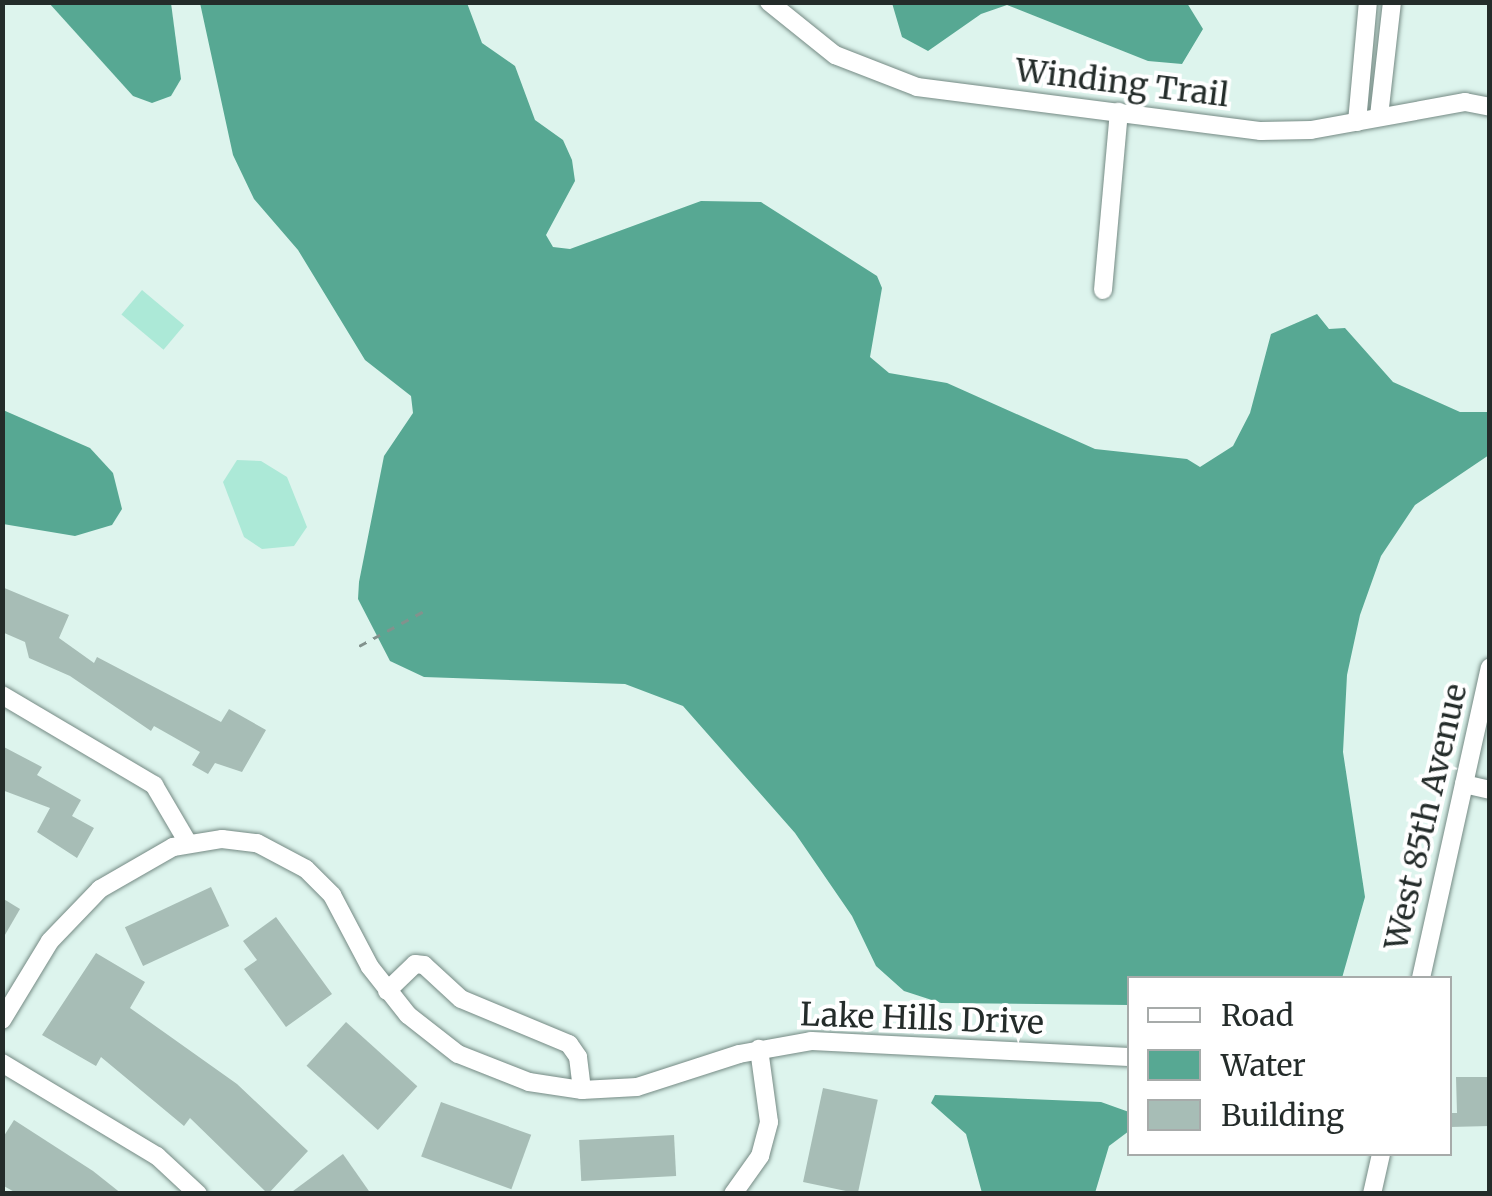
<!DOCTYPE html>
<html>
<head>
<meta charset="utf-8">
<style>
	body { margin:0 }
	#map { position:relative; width:1492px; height:1196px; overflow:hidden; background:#ddf4ed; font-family:Merriweather,serif }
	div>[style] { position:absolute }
	.green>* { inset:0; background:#ace9d7; transform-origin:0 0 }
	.water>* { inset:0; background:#57a893 }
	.building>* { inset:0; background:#a7bdb6; transform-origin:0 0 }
	.path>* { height:2.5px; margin-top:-1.25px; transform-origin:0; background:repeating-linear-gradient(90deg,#82928d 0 8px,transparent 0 16px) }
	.roads { filter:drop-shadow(0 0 2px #758a84) drop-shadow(0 0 2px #758a84) }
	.minor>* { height:18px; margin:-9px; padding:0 9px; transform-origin:9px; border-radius:9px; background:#fff }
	span { translate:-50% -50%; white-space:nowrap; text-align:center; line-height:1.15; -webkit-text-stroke:8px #fff; paint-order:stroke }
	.street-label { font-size:32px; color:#242c2a }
	.frame { position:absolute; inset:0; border:5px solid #242c2a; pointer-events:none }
	.legend { position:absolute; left:1127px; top:976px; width:325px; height:180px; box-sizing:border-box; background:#fff; border:2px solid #a7abaa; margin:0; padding:12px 18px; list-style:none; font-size:30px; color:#242c2a }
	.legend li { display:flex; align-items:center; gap:20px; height:50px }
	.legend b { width:50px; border:2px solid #a7abaa }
</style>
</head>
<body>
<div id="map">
	<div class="green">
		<i style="left:142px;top:290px;width:55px;height:32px;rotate:40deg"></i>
		<i style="clip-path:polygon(237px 460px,261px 461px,287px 477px,307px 527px,294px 546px,262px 549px,244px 537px,223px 482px)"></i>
	</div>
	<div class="water">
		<i style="clip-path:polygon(49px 3px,171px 3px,181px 79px,171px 96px,152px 103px,133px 96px)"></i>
		<i style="clip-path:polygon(200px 3px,467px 3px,482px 43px,515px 66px,535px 120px,563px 140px,572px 160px,575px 181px,546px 235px,553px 247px,570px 249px,701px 201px,761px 202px,877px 276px,882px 288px,870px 357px,889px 373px,947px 383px,1095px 449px,1187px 459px,1200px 467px,1233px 446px,1250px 413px,1271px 334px,1317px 314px,1329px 329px,1345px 328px,1393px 382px,1460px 412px,1489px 412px,1489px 455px,1415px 505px,1381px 556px,1360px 615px,1347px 675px,1343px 752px,1365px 897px,1342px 978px,1130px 978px,1129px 1005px,941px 1003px,904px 991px,876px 966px,852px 916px,795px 833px,683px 706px,625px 684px,424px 677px,390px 661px,358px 599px,359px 582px,384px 456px,413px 413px,411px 396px,365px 360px,298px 250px,254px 199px,233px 155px)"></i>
		<i style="clip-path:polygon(892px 3px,1187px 3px,1203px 29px,1182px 64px,1148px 61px,1007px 5px,981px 14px,928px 51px,902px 37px)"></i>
		<i style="clip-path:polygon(3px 410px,90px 448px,113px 473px,122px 509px,112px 525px,75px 536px,3px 524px)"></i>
		<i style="clip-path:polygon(935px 1095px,1101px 1102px,1129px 1112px,1129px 1131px,1109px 1146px,1095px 1193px,982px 1193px,966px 1134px,931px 1103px)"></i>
	</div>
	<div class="building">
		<i style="clip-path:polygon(2px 587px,69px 615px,59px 638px,94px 663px,97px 657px,221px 722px,229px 709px,266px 730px,242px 772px,215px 763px,208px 774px,192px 765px,200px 752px,154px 726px,151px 731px,70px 676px,29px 658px,25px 642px,2px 632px)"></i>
		<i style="clip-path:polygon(2px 746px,42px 767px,37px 775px,81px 800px,72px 816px,94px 828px,77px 858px,37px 832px,50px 808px,2px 790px)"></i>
		<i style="left:211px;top:887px;width:43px;height:95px;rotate:65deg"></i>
		<i style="clip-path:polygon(2px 898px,20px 909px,2px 940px)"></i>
		<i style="clip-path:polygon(276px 917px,332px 994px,286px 1027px,244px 969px,257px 960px,243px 941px)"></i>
		<i style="clip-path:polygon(96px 953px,145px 982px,130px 1008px,237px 1084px,308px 1151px,268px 1194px,190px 1118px,184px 1126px,101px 1057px,96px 1066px,42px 1035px)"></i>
		<i style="left:346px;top:1022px;width:96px;height:59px;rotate:42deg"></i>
		<i style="clip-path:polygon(1456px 1077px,1490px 1077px,1490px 1126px,1450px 1127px,1450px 1113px,1457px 1113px)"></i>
		<i style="left:823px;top:1088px;width:56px;height:96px;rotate:12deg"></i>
		<i style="left:441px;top:1102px;width:96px;height:58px;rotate:20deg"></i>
		<i style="clip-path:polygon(14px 1120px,93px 1171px,122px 1194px,18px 1194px,2px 1185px,2px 1139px)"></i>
		<i style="left:674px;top:1135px;width:41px;height:95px;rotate:87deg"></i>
		<i style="clip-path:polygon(343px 1154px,371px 1194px,289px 1194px)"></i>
	</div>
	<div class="path">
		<i style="left:359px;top:646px;width:74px;rotate:-28.3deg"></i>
	</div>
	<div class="roads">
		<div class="minor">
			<i style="left:769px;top:2px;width:85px;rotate:38.8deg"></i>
			<i style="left:835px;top:55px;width:88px;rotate:21.3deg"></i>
			<i style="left:917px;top:87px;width:347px;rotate:7.3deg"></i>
			<i style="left:1261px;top:131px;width:50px;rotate:-1.1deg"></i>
			<i style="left:1311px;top:130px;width:157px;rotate:-10.3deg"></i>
			<i style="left:1465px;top:102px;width:25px;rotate:11deg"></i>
			<i style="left:1379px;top:116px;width:115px;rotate:-83.5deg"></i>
			<i style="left:1357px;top:122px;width:121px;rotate:-84.8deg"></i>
			<i style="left:1103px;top:290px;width:179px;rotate:-84.9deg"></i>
			<i style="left:2px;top:695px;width:177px;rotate:30.6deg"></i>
			<i style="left:154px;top:785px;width:67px;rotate:59.6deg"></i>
			<i style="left:1464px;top:784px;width:27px;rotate:13deg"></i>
			<i style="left:1421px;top:978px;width:318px;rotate:-77.5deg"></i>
			<i style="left:387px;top:991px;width:39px;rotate:-44deg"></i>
			<i style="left:415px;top:964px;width:9px;rotate:6deg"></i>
			<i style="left:424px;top:965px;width:50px;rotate:42.6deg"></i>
			<i style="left:461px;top:999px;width:117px;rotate:22.6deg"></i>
			<i style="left:569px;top:1044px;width:16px;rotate:55deg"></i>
			<i style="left:578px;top:1057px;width:33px;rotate:83deg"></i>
			<i style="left:2px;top:1020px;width:92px;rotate:-58.7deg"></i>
			<i style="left:50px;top:941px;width:72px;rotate:-46.1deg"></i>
			<i style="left:100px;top:889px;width:84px;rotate:-29.9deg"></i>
			<i style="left:173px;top:847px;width:50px;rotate:-9.3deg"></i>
			<i style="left:222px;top:839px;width:35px;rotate:7deg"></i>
			<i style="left:257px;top:843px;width:55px;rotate:28deg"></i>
			<i style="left:306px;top:869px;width:37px;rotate:45deg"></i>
			<i style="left:332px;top:895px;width:81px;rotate:62.2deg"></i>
			<i style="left:370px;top:967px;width:61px;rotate:51.6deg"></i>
			<i style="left:408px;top:1015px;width:63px;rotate:38deg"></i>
			<i style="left:458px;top:1054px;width:76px;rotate:21.5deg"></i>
			<i style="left:529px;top:1082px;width:54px;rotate:8.6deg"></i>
			<i style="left:582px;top:1090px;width:55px;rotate:-3.1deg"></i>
			<i style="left:637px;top:1087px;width:107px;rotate:-17.9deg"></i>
			<i style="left:739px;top:1054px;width:73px;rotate:-10.2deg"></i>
			<i style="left:811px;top:1041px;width:319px;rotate:2.9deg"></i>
			<i style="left:2px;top:1063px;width:181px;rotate:31deg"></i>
			<i style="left:157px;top:1156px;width:56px;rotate:42.8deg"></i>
			<i style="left:733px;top:1194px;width:47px;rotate:-54.6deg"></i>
			<i style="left:760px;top:1156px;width:35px;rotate:-75deg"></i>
			<i style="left:769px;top:1122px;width:74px;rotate:-97.8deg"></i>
			<i style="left:1372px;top:1194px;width:41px;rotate:-77.3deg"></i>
		</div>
	</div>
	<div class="street-label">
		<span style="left:1122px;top:83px;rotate:7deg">Winding Trail</span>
		<span style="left:1426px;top:817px;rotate:-77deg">West 85th Avenue</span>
		<span style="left:922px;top:1019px;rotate:2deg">Lake Hills Drive</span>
	</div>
	<div class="frame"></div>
	<ul class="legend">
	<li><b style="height:12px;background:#fff"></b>Road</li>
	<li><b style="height:28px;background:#57a893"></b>Water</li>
	<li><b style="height:28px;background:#a7bdb6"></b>Building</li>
	</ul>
</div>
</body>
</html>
